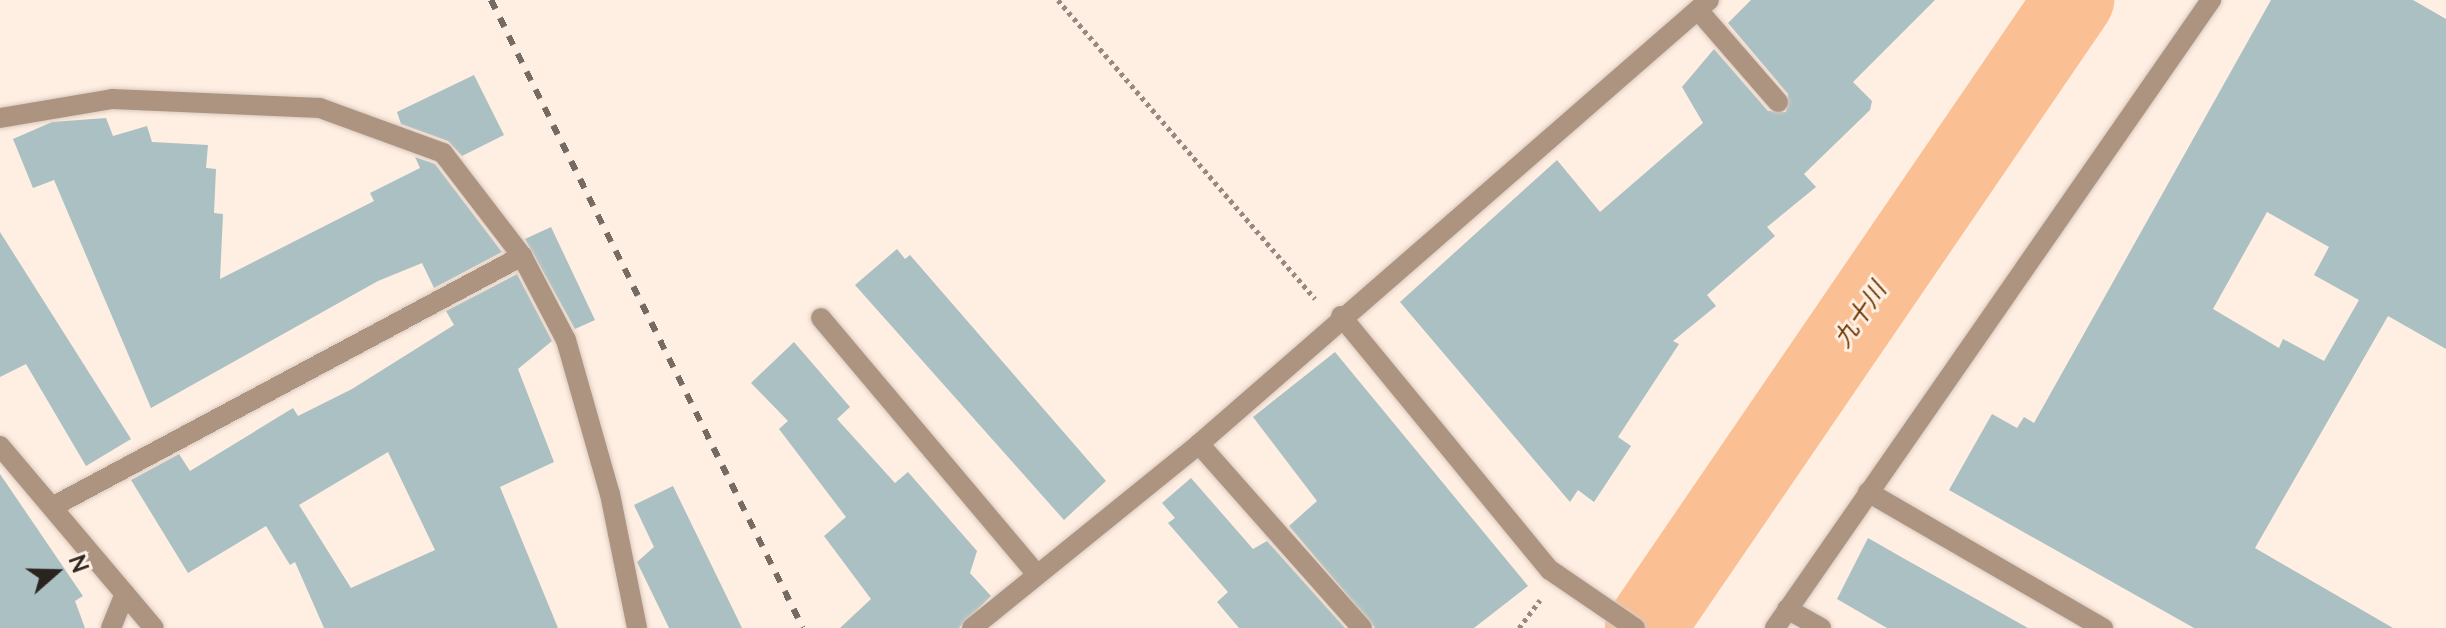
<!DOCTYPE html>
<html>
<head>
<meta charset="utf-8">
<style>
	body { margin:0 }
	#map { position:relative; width:2446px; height:628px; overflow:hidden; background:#ffeee2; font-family:Lato,"Noto Sans JP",sans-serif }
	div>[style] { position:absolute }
	.river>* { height:80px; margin:-40px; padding:0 40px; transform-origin:40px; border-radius:40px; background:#fabf93 }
	.building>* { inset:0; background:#aac0c3 }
	.path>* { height:5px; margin-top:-2.5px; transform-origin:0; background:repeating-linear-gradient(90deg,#958981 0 4px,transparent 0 8px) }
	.roads { filter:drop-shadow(0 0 2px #d9cabf) drop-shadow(0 0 2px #d9cabf) }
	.service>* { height:20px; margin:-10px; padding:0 10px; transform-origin:10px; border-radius:10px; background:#ad9481 }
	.minor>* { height:20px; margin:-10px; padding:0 10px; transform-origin:10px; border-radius:10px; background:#ad9481 }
	.rail>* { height:6px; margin-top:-3px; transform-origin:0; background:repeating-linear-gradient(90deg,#756b63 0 10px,transparent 0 20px) }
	span { translate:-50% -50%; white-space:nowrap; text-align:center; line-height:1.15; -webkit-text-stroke:6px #ffeee2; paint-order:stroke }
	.water-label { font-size:24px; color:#6b3700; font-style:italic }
	.north { position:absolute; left:16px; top:532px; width:80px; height:80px; -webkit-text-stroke:6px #ffeee2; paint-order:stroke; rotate:70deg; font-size:22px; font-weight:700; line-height:32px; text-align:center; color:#2a241f }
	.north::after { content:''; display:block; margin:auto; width:28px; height:36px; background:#2a241f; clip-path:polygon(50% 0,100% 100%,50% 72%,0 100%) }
</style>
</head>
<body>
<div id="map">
	<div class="river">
		<i style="left:1645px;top:628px;width:761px;rotate:-55.66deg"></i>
	</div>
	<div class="building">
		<i style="clip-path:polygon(1751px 0,1935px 0,1853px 82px,1872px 101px,1870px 110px,1804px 174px,1816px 187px,1767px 227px,1775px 236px,1707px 295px,1716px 306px,1673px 341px,1679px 344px,1618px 437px,1631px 446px,1594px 502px,1578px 490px,1570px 502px,1400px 302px,1557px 160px,1600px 212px,1703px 123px,1682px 87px,1714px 49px,1768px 111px,1786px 112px,1788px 94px,1728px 23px)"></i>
		<i style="clip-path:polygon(evenodd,2271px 0,2413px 0,2446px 19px,2446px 349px,2388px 316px,2255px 548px,2393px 628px,2194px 628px,1949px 490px,1992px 414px,2017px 428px,2024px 417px,2034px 423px,2271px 0,2267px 212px,2329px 247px,2314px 275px,2359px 300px,2324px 361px,2283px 339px,2279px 348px,2213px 309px,2267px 212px)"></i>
		<i style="clip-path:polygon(474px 75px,504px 135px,462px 156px,448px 141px,401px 124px,397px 112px)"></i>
		<i style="clip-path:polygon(106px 118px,113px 136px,147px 126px,152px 142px,208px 145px,206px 168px,216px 169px,214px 213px,223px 214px,220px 279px,374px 201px,370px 193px,420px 168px,415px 157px,435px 164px,502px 252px,434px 288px,422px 263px,378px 281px,151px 408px,54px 180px,33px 188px,13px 139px,52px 122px)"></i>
		<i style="clip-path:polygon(551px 227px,595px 320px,575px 329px,525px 239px)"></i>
		<i style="clip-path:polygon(0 232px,131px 439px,86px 466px,26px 364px,0 377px)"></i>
		<i style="clip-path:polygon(897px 249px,905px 259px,910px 255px,1106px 481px,1064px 520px,855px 285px)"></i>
		<i style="clip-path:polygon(evenodd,517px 274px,552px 341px,518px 369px,554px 462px,500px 487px,558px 628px,324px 628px,295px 562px,290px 565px,266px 526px,188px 573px,131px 480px,179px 454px,190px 471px,293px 408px,298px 416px,352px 389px,454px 325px,446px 311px,517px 274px,388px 452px,435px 550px,351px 588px,299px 505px,388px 452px)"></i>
		<i style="clip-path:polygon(794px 342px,850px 407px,837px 419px,895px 483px,908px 472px,977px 551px,970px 573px,991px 596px,959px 628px,840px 628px,871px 599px,824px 536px,846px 517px,779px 429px,788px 421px,751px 383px)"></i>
		<i style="clip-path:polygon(1335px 352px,1528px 586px,1474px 628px,1375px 628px,1289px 526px,1317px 501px,1253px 417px)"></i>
		<i style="clip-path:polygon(0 474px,83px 596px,75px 601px,85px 628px,0 628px)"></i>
		<i style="clip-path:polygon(1191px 478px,1253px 549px,1267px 541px,1345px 628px,1239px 628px,1217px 602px,1228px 592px,1168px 523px,1175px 518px,1162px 503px)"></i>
		<i style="clip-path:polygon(673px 486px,742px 628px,669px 628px,637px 562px,654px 547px,634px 505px)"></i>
		<i style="clip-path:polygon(1868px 538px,1903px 558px,2028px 628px,1887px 628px,1837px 599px)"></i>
	</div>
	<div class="path">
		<i style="left:1058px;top:0;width:394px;rotate:49.3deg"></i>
		<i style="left:1519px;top:628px;width:35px;rotate:-53deg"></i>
	</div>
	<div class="roads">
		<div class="service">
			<i style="left:1698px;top:10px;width:122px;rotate:49deg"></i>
			<i style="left:821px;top:318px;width:334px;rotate:49.9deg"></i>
			<i style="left:1199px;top:444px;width:246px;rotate:48.5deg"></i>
		</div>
		<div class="minor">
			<i style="left:0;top:118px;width:114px;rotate:-9.6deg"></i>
			<i style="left:112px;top:99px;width:208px;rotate:2.5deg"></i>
			<i style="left:320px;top:108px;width:131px;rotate:20.1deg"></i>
			<i style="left:443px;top:153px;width:130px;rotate:52.5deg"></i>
			<i style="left:522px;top:256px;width:95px;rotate:62.4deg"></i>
			<i style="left:566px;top:340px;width:160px;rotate:74.1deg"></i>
			<i style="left:610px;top:494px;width:137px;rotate:78.6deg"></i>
			<i style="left:1341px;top:316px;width:329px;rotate:50.6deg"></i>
			<i style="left:1550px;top:570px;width:103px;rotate:34.3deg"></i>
			<i style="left:0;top:446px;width:238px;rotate:49.8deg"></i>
			<i style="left:1868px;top:492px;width:272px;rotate:30.1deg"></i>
			<i style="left:52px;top:507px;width:533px;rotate:-28.1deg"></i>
			<i style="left:1787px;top:609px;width:39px;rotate:29deg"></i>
			<i style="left:111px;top:628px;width:37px;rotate:-68deg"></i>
			<i style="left:972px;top:628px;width:292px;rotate:-39deg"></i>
			<i style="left:1199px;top:444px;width:676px;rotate:-41.04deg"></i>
			<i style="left:1775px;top:628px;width:765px;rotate:-55.23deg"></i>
		</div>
	</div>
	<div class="rail">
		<i style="left:491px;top:0;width:701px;rotate:63.58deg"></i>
	</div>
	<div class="water-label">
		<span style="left:1859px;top:314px;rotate:-56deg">九十川</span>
	</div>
	<div class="north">N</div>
</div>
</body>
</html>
